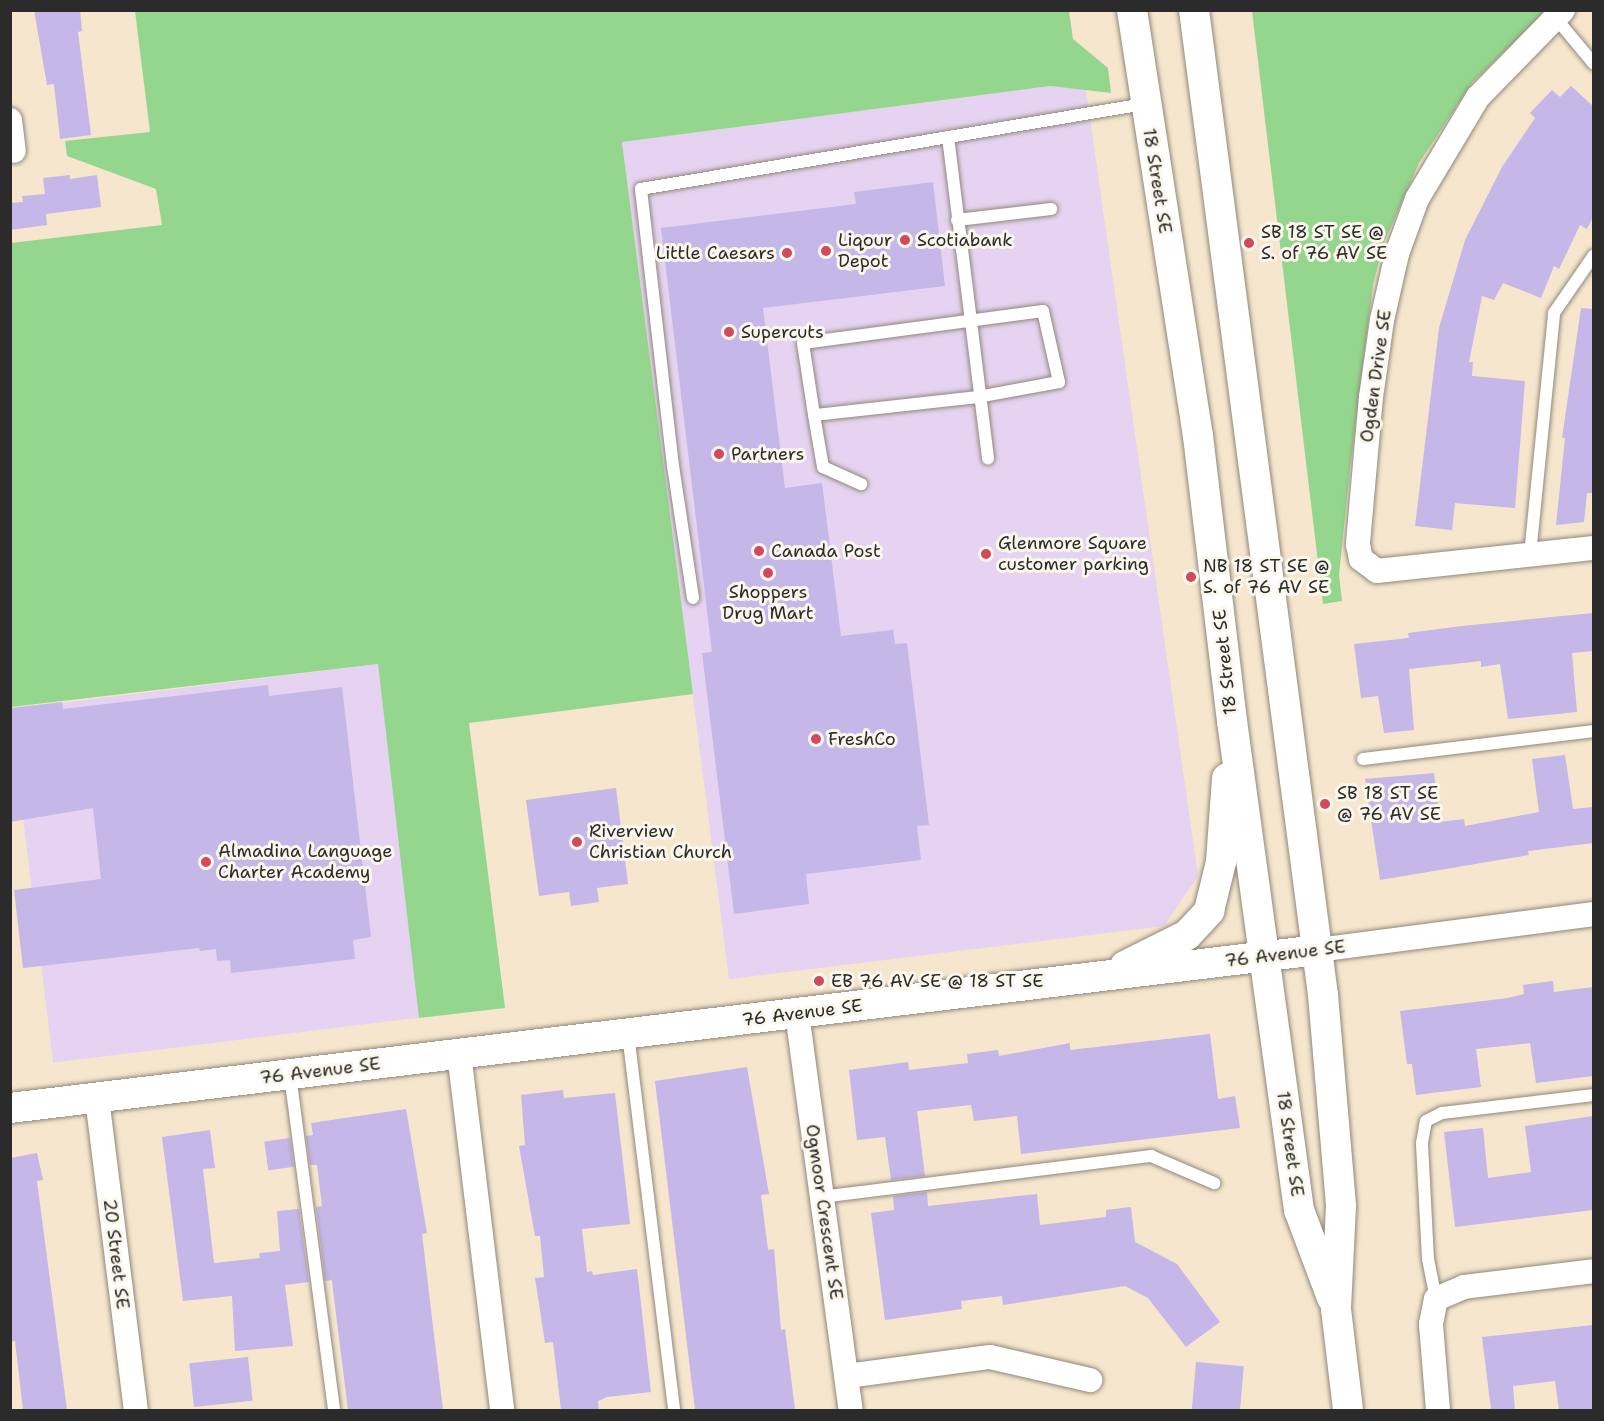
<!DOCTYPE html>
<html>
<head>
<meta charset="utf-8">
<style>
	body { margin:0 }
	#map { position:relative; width:1604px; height:1421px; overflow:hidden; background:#f5e6cd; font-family:"Shantell Sans",sans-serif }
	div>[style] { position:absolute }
	.built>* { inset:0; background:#e5d3f1; transform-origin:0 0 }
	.green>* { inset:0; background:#95d68e }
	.building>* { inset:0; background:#c5b7e8; transform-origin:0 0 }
	.roads { filter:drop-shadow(0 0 2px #90887c) drop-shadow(0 0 2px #90887c) }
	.service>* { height:12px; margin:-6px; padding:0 6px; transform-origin:6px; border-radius:6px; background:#fff }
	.minor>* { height:24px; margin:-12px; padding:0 12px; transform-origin:12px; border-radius:12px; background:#fff }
	.tertiary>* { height:30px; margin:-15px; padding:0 15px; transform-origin:15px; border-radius:15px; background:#fff }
	.dots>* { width:16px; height:16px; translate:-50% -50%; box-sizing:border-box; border:3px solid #fbf7ec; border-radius:50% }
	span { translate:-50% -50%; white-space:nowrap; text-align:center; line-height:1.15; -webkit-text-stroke:6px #fbf7ec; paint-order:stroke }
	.street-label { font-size:18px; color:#2b2b2b }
	.poi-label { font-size:18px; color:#2b2b2b }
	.left { translate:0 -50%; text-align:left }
	.right { translate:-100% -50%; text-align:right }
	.frame { position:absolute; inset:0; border:12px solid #2b2b2b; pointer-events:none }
</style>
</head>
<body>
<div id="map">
	<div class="built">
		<i style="clip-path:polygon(1050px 86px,1086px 90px,1198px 876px,1164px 926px,729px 979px,622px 142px)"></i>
		<i style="left:378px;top:664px;width:356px;height:371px;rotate:83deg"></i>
	</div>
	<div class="green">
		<i style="clip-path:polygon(135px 11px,1069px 11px,1073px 39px,1108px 68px,1111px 93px,1050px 86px,622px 142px,693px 694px,469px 723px,505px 1008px,419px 1018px,378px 664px,11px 707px,11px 243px,162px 225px,156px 189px,67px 156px,65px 141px,150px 132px)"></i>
		<i style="clip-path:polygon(1252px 11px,1546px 11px,1472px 83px,1419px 163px,1383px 245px,1373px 285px,1350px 469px,1339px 575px,1342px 601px,1323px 604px)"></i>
	</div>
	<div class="building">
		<i style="clip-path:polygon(34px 10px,80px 10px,82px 31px,78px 32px,91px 135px,60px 139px,54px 84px,47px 85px)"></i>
		<i style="clip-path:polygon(1571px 86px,1593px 106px,1593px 217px,1587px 229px,1580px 225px,1559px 269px,1554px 266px,1541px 298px,1503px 283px,1494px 300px,1482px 296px,1469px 362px,1473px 362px,1472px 376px,1525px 381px,1515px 508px,1455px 503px,1452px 530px,1415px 526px,1439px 328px,1465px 240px,1502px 167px,1535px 118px,1530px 113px,1552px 90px,1560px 97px)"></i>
		<i style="clip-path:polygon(70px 175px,70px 179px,97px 175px,101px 207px,46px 214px,47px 225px,10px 230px,10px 203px,23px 202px,22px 196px,45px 194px,43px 178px)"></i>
		<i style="clip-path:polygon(933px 182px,945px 286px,763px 308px,785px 488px,822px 483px,841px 636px,893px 630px,895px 644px,907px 643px,929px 825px,917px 826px,921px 860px,806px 874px,809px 904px,734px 914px,702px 653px,712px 652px,661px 228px,856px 204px,854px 192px)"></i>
		<i style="clip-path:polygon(1581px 308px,1593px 309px,1593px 493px,1587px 493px,1584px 522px,1556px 525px,1565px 438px,1562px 438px)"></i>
		<i style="clip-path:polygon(1593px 613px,1593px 651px,1572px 653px,1577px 712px,1508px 719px,1500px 664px,1481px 667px,1481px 661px,1409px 669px,1414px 730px,1384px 733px,1378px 696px,1361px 698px,1354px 644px,1409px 638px,1408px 633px,1462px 626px)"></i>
		<i style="clip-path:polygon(268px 685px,269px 696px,342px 687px,371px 937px,353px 940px,355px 959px,231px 973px,230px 960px,217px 961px,216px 949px,200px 951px,199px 948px,23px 968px,14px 890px,101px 879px,93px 808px,10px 822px,10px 708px,62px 702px,63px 709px)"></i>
		<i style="clip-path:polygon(1565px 755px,1573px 809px,1593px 807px,1593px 843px,1528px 851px,1529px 855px,1380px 880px,1365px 779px,1434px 773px,1440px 822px,1464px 819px,1465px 826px,1539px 812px,1532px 759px)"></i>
		<i style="clip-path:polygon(616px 788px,628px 884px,597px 888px,599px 902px,571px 906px,569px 892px,539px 896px,526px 800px)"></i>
		<i style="clip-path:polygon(1553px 981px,1554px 992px,1593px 987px,1593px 1076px,1536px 1083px,1530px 1043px,1476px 1049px,1481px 1087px,1416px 1095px,1412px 1064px,1407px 1064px,1400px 1011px,1508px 998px,1524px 994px,1523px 985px)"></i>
		<i style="clip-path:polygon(1210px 1034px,1218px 1099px,1235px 1096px,1240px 1128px,1021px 1154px,1017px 1116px,974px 1121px,971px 1105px,917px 1111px,925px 1176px,891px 1180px,885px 1137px,857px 1140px,849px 1070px,908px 1062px,909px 1070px,968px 1063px,967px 1054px,998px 1050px,999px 1056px,1070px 1043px,1070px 1050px)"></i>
		<i style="clip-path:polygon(747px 1067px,769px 1194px,761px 1195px,768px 1250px,774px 1249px,781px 1330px,785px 1329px,795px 1410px,695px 1410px,655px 1081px)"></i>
		<i style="clip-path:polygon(563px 1090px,564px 1098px,615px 1093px,630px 1224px,582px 1229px,587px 1272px,592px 1271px,593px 1275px,637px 1269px,651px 1392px,607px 1397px,598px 1401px,599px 1410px,561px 1410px,553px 1342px,545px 1343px,535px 1278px,544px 1277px,540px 1236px,535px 1236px,519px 1146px,525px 1145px,521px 1095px)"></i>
		<i style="clip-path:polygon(406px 1109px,427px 1233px,422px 1234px,443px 1410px,348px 1410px,333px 1290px,332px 1280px,325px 1281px,316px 1207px,322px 1206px,317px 1165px,310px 1165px,306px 1136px,313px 1135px,311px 1123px)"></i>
		<i style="clip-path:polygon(1593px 1116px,1593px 1210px,1455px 1227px,1444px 1132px,1483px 1128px,1488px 1178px,1531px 1172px,1525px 1126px)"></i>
		<i style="clip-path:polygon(210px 1130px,215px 1168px,203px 1169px,214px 1263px,260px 1258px,259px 1253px,280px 1251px,277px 1211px,299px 1209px,309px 1282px,285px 1285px,293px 1346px,235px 1351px,232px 1296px,183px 1301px,162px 1137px)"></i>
		<i style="left:290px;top:1138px;width:29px;height:26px;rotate:82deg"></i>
		<i style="clip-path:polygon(37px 1153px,43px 1180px,37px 1181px,67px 1410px,23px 1410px,15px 1341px,10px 1342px,10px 1158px)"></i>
		<i style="clip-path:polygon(927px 1192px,928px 1206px,1037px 1194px,1040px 1225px,1106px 1217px,1106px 1210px,1131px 1207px,1135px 1242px,1177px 1264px,1220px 1322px,1186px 1347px,1148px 1298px,1125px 1286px,1003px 1305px,1002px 1296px,961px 1301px,962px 1309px,885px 1320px,871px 1213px,894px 1210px,893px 1196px)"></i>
		<i style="clip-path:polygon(1593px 1325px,1593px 1410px,1559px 1410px,1555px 1381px,1513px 1386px,1515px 1410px,1491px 1410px,1482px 1337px)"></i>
		<i style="left:248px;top:1357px;width:44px;height:59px;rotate:84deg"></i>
		<i style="left:1196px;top:1362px;width:48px;height:48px;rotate:5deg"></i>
	</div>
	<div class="roads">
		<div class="service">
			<i style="left:1554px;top:16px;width:62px;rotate:50.2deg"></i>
			<i style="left:948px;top:137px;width:324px;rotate:82.9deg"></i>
			<i style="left:957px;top:220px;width:95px;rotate:-6.7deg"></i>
			<i style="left:814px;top:415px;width:73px;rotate:-98.7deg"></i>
			<i style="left:803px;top:343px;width:242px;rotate:-7.6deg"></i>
			<i style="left:1043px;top:311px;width:73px;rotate:77.3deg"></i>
			<i style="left:1059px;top:382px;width:82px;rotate:169.5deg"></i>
			<i style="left:978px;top:397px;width:165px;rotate:173.7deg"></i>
			<i style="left:814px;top:415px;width:53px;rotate:80.2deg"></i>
			<i style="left:823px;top:467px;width:42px;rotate:24.1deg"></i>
			<i style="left:1530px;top:555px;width:243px;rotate:-84.3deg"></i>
			<i style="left:1554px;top:313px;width:70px;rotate:-55.4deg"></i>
			<i style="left:693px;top:598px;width:134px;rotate:-98.6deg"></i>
			<i style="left:673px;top:466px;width:279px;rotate:-96.6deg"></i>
			<i style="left:641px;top:189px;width:510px;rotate:-9.59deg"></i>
			<i style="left:1363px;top:759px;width:233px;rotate:-6.9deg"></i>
			<i style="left:628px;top:1034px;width:379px;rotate:83deg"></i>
			<i style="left:290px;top:1075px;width:338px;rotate:82.5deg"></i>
			<i style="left:821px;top:1197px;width:333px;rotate:-7.1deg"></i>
			<i style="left:1151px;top:1156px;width:69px;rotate:23.2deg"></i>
			<i style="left:1436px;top:1299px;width:41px;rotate:-101.3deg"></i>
			<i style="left:1428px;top:1259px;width:116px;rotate:-93deg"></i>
			<i style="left:1422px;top:1143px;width:22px;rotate:-80deg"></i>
			<i style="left:1426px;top:1121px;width:18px;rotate:-27deg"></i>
			<i style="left:1442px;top:1113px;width:153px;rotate:-6.8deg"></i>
		</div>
		<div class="minor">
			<i style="left:1563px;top:10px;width:122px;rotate:134.3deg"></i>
			<i style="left:1478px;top:97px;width:119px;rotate:120.9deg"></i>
			<i style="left:1417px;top:199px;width:59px;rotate:110deg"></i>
			<i style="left:1397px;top:254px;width:68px;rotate:102.8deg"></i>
			<i style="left:1382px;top:320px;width:78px;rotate:98.1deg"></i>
			<i style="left:1371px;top:397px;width:148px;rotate:95.1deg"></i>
			<i style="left:1358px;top:544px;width:15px;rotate:79deg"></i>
			<i style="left:1361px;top:559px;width:20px;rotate:37deg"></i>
			<i style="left:1377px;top:571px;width:218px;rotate:-6.1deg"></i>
			<i style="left:10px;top:120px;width:31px;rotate:83deg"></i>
			<i style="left:1317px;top:950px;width:279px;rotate:-7.4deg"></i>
			<i style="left:797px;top:1013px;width:401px;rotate:82.3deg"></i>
			<i style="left:459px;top:1053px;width:360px;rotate:83.1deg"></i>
			<i style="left:97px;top:1098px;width:314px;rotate:82.9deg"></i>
			<i style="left:847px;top:1376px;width:144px;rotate:-7.6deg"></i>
			<i style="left:990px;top:1357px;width:103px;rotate:13deg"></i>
			<i style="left:1438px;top:1410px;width:86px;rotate:-94.7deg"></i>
			<i style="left:1431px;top:1324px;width:25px;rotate:-79deg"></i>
			<i style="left:1436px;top:1299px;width:30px;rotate:-23deg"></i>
			<i style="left:1464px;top:1287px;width:131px;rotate:-7deg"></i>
		</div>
		<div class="tertiary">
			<i style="left:1132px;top:10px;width:431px;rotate:81.2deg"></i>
			<i style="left:1198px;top:436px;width:287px;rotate:83.2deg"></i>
			<i style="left:1232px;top:721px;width:494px;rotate:82.2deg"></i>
			<i style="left:1299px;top:1210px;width:94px;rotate:69.4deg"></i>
			<i style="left:1194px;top:10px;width:993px;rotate:82.54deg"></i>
			<i style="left:1323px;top:995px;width:212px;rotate:85.1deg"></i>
			<i style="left:1341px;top:1206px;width:103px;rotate:92.8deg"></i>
			<i style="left:1336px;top:1309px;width:102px;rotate:83.2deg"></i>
			<i style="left:1125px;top:966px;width:69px;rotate:-26.6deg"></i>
			<i style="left:1187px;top:935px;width:33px;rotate:-47deg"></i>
			<i style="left:1209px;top:911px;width:50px;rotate:-76.2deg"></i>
			<i style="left:1221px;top:862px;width:84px;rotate:-85.9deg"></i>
			<i style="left:10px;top:1108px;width:1317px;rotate:-6.89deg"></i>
		</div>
	</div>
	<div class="dots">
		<i style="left:905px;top:240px;background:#d1495b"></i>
		<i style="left:1249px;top:243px;background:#d1495b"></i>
		<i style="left:826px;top:251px;background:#d1495b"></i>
		<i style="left:787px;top:253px;background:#d1495b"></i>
		<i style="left:729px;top:332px;background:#d1495b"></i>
		<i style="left:719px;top:454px;background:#d1495b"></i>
		<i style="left:759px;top:551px;background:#d1495b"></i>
		<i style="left:986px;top:554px;background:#d1495b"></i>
		<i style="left:768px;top:573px;background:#d1495b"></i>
		<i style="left:1191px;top:577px;background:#d1495b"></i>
		<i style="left:816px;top:739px;background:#d1495b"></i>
		<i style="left:1325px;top:804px;background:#d1495b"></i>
		<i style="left:577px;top:842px;background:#d1495b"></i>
		<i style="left:206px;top:862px;background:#d1495b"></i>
		<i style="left:819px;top:981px;background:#d1495b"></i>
	</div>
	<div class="street-label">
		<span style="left:1157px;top:181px;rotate:81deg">18 Street SE</span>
		<span style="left:1376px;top:376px;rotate:-82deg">Ogden Drive SE</span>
		<span style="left:1225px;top:662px;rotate:-96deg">18 Street SE</span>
		<span style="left:1285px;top:954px;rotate:-7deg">76 Avenue SE</span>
		<span style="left:802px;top:1013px;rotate:-7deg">76 Avenue SE</span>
		<span style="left:320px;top:1071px;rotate:-7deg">76 Avenue SE</span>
		<span style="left:1290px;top:1144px;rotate:82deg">18 Street SE</span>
		<span style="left:824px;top:1212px;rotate:82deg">Ogmoor Crescent SE</span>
		<span style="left:116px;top:1254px;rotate:83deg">20 Street SE</span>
	</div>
	<div class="poi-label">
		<span class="left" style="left:1261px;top:243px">SB 18 ST SE @<br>S. of 76 AV SE</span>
		<span class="left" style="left:917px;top:240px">Scotiabank</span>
		<span class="left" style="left:838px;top:251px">Liqour<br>Depot</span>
		<span class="right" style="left:775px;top:253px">Little Caesars</span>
		<span class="left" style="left:741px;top:332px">Supercuts</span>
		<span class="left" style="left:731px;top:454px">Partners</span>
		<span class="left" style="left:998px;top:554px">Glenmore Square<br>customer parking</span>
		<span class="left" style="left:771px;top:551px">Canada Post</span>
		<span class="left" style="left:1203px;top:577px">NB 18 ST SE @<br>S. of 76 AV SE</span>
		<span style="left:768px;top:603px">Shoppers<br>Drug Mart</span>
		<span class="left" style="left:828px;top:739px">FreshCo</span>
		<span class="left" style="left:1337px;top:804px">SB 18 ST SE<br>@ 76 AV SE</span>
		<span class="left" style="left:589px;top:842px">Riverview<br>Christian Church</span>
		<span class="left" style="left:218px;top:862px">Almadina Language<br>Charter Academy</span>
		<span class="left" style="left:831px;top:981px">EB 76 AV SE @ 18 ST SE</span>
	</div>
	<div class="frame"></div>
</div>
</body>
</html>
